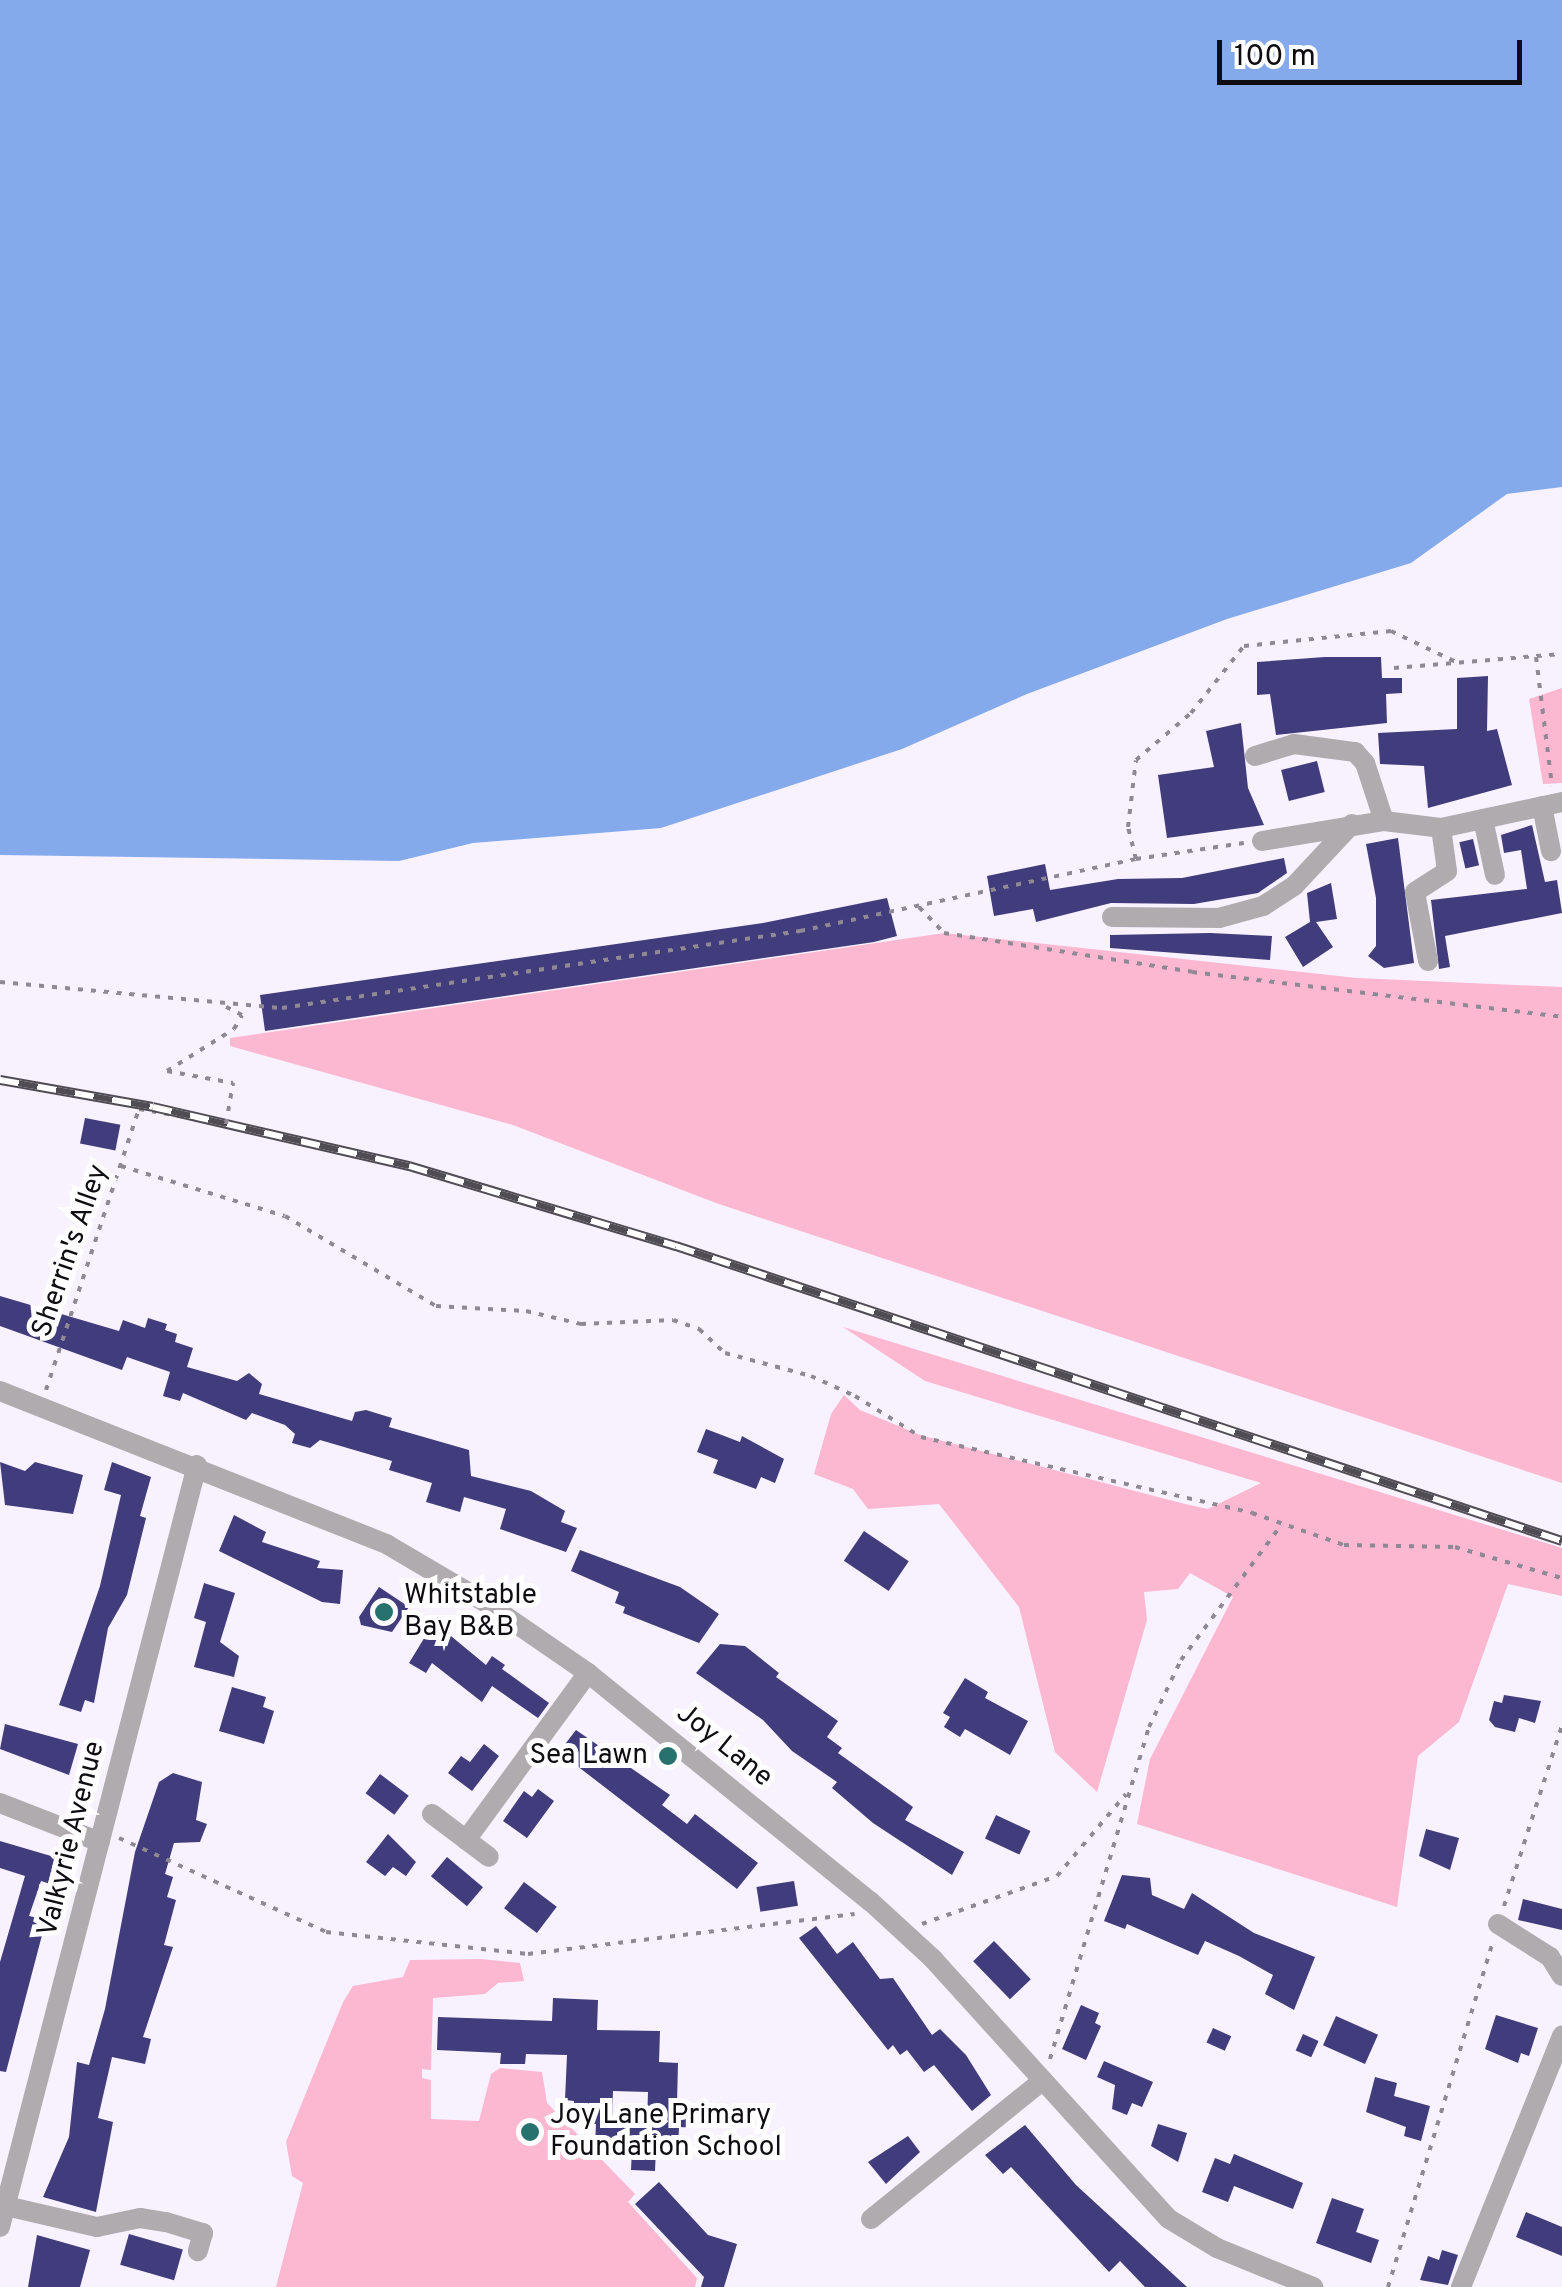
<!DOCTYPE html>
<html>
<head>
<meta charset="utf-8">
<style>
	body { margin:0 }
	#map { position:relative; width:1562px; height:2287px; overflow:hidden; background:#f8f1ff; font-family:Overpass,sans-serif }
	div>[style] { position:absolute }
	.green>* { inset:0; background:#fcb7d1 }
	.water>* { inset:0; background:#85aaec }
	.building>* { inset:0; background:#413c7b; transform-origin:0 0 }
	.path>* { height:4px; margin-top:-2px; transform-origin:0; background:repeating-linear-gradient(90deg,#8e8993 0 5px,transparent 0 13px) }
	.minor>* { height:20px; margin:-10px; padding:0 10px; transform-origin:10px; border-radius:10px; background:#b0abaf }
	.rail>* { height:10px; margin-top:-5px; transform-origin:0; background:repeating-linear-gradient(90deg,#fff 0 19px,#504c53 0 38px); box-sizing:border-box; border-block:2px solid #504c53 }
	.path-bridge>* { height:4px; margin-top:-2px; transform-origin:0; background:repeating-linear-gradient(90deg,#8e8993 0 5px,transparent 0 13px) }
	.dots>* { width:28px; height:28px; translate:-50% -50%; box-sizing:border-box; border:5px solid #fff; border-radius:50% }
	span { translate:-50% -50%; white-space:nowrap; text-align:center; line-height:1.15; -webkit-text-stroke:10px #fff; paint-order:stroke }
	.street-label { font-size:28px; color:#0f0d11 }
	.poi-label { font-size:28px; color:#0f0d11 }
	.left { translate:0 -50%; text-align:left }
	.right { translate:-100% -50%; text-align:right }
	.scale { position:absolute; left:1217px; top:40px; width:305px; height:45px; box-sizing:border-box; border:5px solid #0f0d11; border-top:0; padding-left:12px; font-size:30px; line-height:35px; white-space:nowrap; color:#0f0d11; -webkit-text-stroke:8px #fff; paint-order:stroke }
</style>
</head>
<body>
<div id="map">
	<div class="green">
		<i style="clip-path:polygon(1562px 688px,1562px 783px,1543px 784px,1529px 699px)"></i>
		<i style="clip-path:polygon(944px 933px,1357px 978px,1562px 987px,1562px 1483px,716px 1203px,513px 1125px,230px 1046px,230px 1038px)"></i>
		<i style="clip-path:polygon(843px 1327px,1562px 1548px,1562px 1596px,1508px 1584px,1459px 1722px,1418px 1756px,1397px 1907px,1137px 1824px,1150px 1759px,1233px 1597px,1190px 1573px,1178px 1589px,1144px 1592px,1147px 1620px,1097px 1792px,1055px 1752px,1019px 1607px,939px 1504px,868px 1509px,853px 1489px,814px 1474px,831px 1414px,844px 1395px,860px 1410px,920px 1435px,1185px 1504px,1208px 1509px,1261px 1483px,925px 1381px)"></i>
		<i style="clip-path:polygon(481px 1959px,520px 1963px,524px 1981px,498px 1983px,485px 1994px,433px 1998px,431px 2070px,422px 2069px,422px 2078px,431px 2080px,431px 2119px,479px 2121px,491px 2074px,500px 2068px,542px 2072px,547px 2103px,635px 2194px,628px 2202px,697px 2278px,695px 2287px,276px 2287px,303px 2183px,292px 2176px,286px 2142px,343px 2002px,353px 1986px,403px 1977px,410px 1960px)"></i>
	</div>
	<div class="water">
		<i style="clip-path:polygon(0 0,1562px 0,1562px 487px,1507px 494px,1411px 563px,1227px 619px,1027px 694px,902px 749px,661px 828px,473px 843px,399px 861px,0 855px)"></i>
	</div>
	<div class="building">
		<i style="clip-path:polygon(1325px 657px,1381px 657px,1382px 678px,1402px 678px,1402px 693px,1386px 694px,1387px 723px,1276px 735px,1270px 694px,1257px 695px,1257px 662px)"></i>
		<i style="clip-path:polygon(1488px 676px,1487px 731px,1497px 729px,1512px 785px,1428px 808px,1424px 766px,1380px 764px,1378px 733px,1457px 729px,1457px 678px)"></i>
		<i style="clip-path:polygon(1241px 723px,1248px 788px,1264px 825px,1167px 838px,1158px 775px,1214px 767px,1206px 731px)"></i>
		<i style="left:1317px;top:761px;width:32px;height:37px;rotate:76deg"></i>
		<i style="clip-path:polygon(1532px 825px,1545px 882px,1557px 880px,1562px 913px,1445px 936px,1450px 967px,1439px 969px,1431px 900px,1527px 889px,1521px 850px,1504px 853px,1501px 835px)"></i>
		<i style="clip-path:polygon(1398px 838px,1414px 963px,1384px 968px,1368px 956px,1376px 946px,1376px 898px,1366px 844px)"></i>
		<i style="left:1473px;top:839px;width:27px;height:14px;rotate:77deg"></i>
		<i style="clip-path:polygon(1284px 858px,1287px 873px,1258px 893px,1194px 904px,1111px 903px,1036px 922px,1033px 909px,994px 916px,987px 876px,1045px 864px,1050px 890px,1118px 879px,1182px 878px)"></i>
		<i style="clip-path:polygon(1331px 883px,1337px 919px,1316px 922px,1333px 947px,1303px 967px,1285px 937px,1310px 922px,1307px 893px)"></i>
		<i style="clip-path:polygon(887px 898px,897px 936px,874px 942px,265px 1031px,260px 995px,763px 923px)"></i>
		<i style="clip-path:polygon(1210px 933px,1272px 936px,1270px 960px,1110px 948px,1110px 935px)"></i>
		<i style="left:85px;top:1118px;width:36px;height:26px;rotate:11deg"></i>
		<i style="clip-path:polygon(0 1296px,119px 1331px,123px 1320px,145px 1328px,148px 1318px,167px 1324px,165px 1330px,177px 1334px,175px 1342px,193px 1348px,187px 1367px,237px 1381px,249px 1373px,262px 1384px,259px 1394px,352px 1421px,355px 1412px,366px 1410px,392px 1418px,389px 1427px,469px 1450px,471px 1476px,531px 1491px,565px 1511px,561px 1522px,577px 1528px,566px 1552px,500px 1529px,506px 1509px,464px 1497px,460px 1512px,426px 1502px,432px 1483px,389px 1470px,392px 1461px,320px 1440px,310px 1448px,292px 1443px,295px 1434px,285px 1425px,252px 1413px,246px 1420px,183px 1393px,180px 1401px,163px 1396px,170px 1372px,127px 1357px,122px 1370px,0 1326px)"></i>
		<i style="clip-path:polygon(706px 1429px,740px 1442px,742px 1436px,784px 1459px,775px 1483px,761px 1477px,756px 1489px,713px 1473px,718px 1460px,697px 1452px)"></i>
		<i style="clip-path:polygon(0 1462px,25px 1471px,35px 1462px,83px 1475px,73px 1514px,5px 1505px)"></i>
		<i style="clip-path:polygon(112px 1462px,151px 1477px,140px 1516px,146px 1518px,127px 1595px,108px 1628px,94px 1703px,85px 1700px,81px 1712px,59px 1705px,100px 1586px,121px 1495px,104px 1490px)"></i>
		<i style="clip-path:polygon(234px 1515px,266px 1532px,262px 1542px,320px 1561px,317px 1568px,343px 1570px,340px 1604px,322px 1602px,219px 1551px)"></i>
		<i style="left:864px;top:1531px;width:54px;height:36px;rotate:34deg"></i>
		<i style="clip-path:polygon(580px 1550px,680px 1587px,719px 1614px,699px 1643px,623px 1613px,625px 1607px,615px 1603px,619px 1592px,571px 1571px)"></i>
		<i style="clip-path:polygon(204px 1583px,235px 1593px,220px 1642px,239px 1656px,234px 1677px,194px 1667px,206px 1622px,194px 1618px)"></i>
		<i style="clip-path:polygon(379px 1587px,409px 1607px,392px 1632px,361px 1625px,359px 1617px)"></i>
		<i style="clip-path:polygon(434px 1622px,486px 1665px,492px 1656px,505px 1665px,502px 1669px,549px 1703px,538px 1718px,492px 1686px,482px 1702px,432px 1663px,426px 1673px,409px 1663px)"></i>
		<i style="clip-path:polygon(720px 1644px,745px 1646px,779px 1673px,776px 1677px,838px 1721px,827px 1737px,842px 1748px,838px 1753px,913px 1807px,905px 1820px,964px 1852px,952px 1875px,873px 1823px,832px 1788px,837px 1782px,792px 1751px,763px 1720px,696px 1673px)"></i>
		<i style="clip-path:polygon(965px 1678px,988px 1692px,985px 1698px,1028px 1721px,1010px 1755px,965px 1729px,960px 1737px,944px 1727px,950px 1717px,943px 1713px)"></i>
		<i style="clip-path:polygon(232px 1687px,266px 1697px,263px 1707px,274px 1711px,264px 1744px,219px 1731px)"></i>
		<i style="clip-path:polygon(1504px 1695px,1541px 1701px,1535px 1723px,1519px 1718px,1515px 1732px,1495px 1727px,1489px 1720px,1494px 1701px,1502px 1703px)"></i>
		<i style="clip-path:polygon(5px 1724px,78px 1744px,69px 1775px,0 1749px)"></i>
		<i style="clip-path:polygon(576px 1730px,670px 1795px,662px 1805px,687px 1824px,695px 1814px,758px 1863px,737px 1889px,559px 1752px)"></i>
		<i style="clip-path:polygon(484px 1744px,499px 1756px,472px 1791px,448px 1773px,461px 1756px,470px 1762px)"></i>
		<i style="clip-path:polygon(173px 1773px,202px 1782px,196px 1820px,207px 1824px,200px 1842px,174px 1843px,165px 1874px,173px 1877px,167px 1897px,176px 1900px,164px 1945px,173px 1947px,143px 2037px,151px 2039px,145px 2064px,112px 2057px,98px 2118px,113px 2122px,96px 2212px,43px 2197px,69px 2137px,77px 2062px,89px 2065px,105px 2009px,135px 1852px,159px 1782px)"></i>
		<i style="left:380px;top:1774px;width:36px;height:24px;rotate:37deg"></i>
		<i style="clip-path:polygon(538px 1789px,554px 1801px,527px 1838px,503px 1821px,524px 1791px,532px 1797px)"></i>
		<i style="left:996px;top:1815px;width:38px;height:26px;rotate:25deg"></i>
		<i style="clip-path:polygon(1426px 1829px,1459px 1838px,1450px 1870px,1419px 1856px)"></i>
		<i style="clip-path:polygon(388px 1834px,416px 1862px,406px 1876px,393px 1867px,385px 1876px,366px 1862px)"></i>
		<i style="clip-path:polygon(0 1841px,68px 1861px,60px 1887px,41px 1881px,29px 1916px,46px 1920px,6px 2072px,0 2071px,0 1962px,25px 1876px,0 1868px)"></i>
		<i style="left:447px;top:1857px;width:47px;height:25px;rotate:40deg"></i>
		<i style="clip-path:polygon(1122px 1875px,1150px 1878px,1152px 1895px,1184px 1909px,1192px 1893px,1254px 1933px,1315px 1957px,1294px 2010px,1265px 1994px,1273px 1975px,1239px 1956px,1205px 1941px,1198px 1955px,1127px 1924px,1125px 1929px,1104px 1921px)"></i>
		<i style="left:794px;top:1881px;width:25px;height:38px;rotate:81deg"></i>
		<i style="left:524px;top:1882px;width:41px;height:33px;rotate:37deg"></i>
		<i style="clip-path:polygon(1523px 1899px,1562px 1909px,1562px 1930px,1518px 1920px)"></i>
		<i style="clip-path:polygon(816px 1926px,837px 1954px,853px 1942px,880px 1979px,893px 1978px,932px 2035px,940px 2029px,966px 2055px,991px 2095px,972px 2111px,934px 2065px,924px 2072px,907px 2050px,900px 2055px,893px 2045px,888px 2050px,799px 1938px)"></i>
		<i style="left:994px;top:1941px;width:53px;height:29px;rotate:46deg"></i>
		<i style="clip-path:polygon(evenodd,553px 1998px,598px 2000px,597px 2030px,660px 2031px,659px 2062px,678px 2063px,677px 2103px,701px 2104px,700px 2128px,679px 2127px,678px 2150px,656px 2149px,655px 2171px,631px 2170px,632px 2149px,595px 2147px,596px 2124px,573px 2123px,574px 2101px,565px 2100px,567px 2055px,526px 2054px,525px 2064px,500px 2064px,501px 2053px,437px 2050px,438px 2017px,552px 2021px,553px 1998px,613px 2091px,648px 2092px,647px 2123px,612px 2122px,613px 2091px)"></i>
		<i style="clip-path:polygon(1081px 2005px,1099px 2013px,1095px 2023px,1101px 2026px,1086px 2060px,1062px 2049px)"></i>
		<i style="clip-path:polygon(1496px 2015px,1538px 2028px,1529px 2056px,1521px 2053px,1518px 2063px,1485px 2049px)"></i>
		<i style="left:1336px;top:2016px;width:46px;height:32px;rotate:24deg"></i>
		<i style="left:1213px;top:2028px;width:20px;height:16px;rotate:24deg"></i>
		<i style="left:1303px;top:2034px;width:17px;height:18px;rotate:24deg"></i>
		<i style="clip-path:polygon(1104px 2061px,1153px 2082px,1142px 2107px,1132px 2103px,1127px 2115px,1112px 2109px,1115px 2085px,1097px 2077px)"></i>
		<i style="clip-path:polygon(1375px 2077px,1397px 2083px,1394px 2096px,1430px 2106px,1421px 2141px,1404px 2136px,1406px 2127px,1366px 2112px)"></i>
		<i style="clip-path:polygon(1158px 2124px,1187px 2133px,1178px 2162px,1151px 2146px)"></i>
		<i style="clip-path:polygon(1025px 2125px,1076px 2185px,1187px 2287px,1145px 2287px,1120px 2261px,1109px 2272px,1011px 2167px,1003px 2174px,985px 2155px)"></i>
		<i style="clip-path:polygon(908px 2136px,920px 2152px,886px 2184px,868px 2162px)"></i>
		<i style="clip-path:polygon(1234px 2154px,1303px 2183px,1293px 2209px,1234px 2186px,1228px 2202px,1202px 2192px,1215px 2158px,1230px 2164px)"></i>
		<i style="clip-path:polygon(659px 2182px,708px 2235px,737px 2244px,724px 2287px,701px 2287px,704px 2277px,635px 2204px)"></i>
		<i style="clip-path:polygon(1332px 2198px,1364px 2209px,1356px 2232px,1379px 2240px,1371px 2263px,1316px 2243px)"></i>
		<i style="clip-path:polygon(1526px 2212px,1562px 2227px,1562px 2256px,1516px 2237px)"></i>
		<i style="left:129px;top:2234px;width:56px;height:32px;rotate:16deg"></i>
		<i style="clip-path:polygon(37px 2235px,90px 2250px,80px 2287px,28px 2287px)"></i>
		<i style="clip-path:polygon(1442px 2250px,1458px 2255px,1448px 2285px,1420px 2280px,1428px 2256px,1439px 2260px)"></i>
	</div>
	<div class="path">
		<i style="left:1536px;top:657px;width:130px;rotate:82.9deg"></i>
		<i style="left:1394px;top:668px;width:169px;rotate:-4.8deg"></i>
		<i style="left:1136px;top:859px;width:33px;rotate:-104deg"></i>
		<i style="left:1128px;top:827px;width:67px;rotate:-83.2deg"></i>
		<i style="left:1136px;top:760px;width:72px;rotate:-40.5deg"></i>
		<i style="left:1191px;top:713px;width:85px;rotate:-51.7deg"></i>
		<i style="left:1244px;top:646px;width:148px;rotate:-5.8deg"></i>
		<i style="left:1391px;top:631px;width:74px;rotate:25.5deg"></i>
		<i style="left:919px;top:907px;width:36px;rotate:46deg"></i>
		<i style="left:944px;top:933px;width:251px;rotate:8.9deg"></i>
		<i style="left:1192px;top:972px;width:373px;rotate:6.9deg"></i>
		<i style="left:0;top:982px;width:283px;rotate:5.3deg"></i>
		<i style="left:282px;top:1008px;width:524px;rotate:-8.46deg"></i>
		<i style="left:800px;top:931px;width:344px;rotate:-12.1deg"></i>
		<i style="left:1136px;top:859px;width:109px;rotate:-8.4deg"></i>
		<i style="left:167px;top:1071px;width:79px;rotate:-32.1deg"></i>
		<i style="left:234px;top:1029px;width:16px;rotate:-60deg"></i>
		<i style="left:242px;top:1015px;width:18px;rotate:-153deg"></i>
		<i style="left:167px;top:1071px;width:67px;rotate:10.3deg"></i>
		<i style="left:121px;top:1166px;width:171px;rotate:17deg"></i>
		<i style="left:285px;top:1216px;width:176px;rotate:30.8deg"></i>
		<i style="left:436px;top:1306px;width:90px;rotate:3.2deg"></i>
		<i style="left:526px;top:1311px;width:57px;rotate:13.3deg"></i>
		<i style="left:581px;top:1324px;width:92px;rotate:-2.5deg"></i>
		<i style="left:673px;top:1320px;width:28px;rotate:19deg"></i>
		<i style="left:699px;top:1329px;width:35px;rotate:43deg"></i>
		<i style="left:725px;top:1353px;width:89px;rotate:15deg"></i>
		<i style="left:811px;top:1376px;width:48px;rotate:24.4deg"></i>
		<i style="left:855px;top:1396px;width:78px;rotate:31.8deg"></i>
		<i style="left:921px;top:1437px;width:340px;rotate:12.9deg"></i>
		<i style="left:1252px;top:1513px;width:97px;rotate:19.2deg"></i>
		<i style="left:1344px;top:1545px;width:111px;rotate:1deg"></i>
		<i style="left:1455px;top:1547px;width:111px;rotate:16.2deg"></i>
		<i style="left:46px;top:1390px;width:296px;rotate:-71.7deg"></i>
		<i style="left:139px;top:1109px;width:88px;rotate:9.8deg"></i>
		<i style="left:119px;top:1838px;width:227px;rotate:24.4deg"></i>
		<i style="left:326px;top:1932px;width:203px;rotate:6.2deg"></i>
		<i style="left:528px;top:1954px;width:329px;rotate:-7deg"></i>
		<i style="left:1504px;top:1906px;width:190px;rotate:-72.2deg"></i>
		<i style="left:922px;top:1924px;width:143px;rotate:-19.6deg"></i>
		<i style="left:1057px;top:1876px;width:107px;rotate:-49.9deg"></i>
		<i style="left:1050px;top:2059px;width:346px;rotate:-73.4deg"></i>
		<i style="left:1149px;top:1727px;width:74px;rotate:-64.5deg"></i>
		<i style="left:1181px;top:1660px;width:169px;rotate:-53.4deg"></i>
		<i style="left:1388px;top:2287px;width:358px;rotate:-73.1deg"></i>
	</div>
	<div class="minor">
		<i style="left:1255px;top:756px;width:41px;rotate:-17.1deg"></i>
		<i style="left:1294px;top:744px;width:62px;rotate:7.5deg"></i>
		<i style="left:1355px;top:752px;width:15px;rotate:48deg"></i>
		<i style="left:1365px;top:763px;width:61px;rotate:71.9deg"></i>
		<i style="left:1542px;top:806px;width:46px;rotate:78.7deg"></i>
		<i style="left:1483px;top:819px;width:57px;rotate:77.9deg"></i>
		<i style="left:1262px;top:841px;width:124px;rotate:-9.3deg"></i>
		<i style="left:1384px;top:821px;width:57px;rotate:7deg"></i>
		<i style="left:1441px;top:828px;width:124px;rotate:-12.1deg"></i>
		<i style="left:1112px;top:917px;width:107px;rotate:0.5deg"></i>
		<i style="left:1219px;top:918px;width:46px;rotate:-15.3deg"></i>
		<i style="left:1263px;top:906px;width:37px;rotate:-33deg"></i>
		<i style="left:1294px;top:886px;width:85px;rotate:-46.9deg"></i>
		<i style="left:1428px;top:961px;width:70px;rotate:-100.7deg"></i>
		<i style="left:1415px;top:892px;width:38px;rotate:-33deg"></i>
		<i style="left:1447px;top:871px;width:43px;rotate:-97.9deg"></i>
		<i style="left:0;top:1391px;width:417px;rotate:21.6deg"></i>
		<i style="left:388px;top:1545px;width:116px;rotate:30.5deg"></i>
		<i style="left:488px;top:1604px;width:121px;rotate:34.6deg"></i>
		<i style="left:588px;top:1673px;width:363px;rotate:39deg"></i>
		<i style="left:870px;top:1901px;width:86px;rotate:42.6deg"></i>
		<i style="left:933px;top:1959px;width:351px;rotate:47.8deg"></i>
		<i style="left:1169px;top:2219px;width:56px;rotate:31.1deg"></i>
		<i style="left:1217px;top:2248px;width:104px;rotate:22.1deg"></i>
		<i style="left:0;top:1803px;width:107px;rotate:21.3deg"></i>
		<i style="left:432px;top:1814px;width:71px;rotate:37deg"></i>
		<i style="left:466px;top:1840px;width:207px;rotate:-53.9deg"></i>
		<i style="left:1498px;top:1924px;width:62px;rotate:32.4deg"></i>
		<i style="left:1550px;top:1957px;width:22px;rotate:58deg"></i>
		<i style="left:6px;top:2206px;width:93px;rotate:13deg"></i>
		<i style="left:97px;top:2227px;width:44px;rotate:-11.8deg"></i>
		<i style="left:140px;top:2218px;width:26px;rotate:9deg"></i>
		<i style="left:166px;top:2222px;width:39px;rotate:17deg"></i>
		<i style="left:203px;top:2233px;width:19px;rotate:106deg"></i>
		<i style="left:871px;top:2219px;width:221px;rotate:-38.9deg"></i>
		<i style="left:0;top:2227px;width:787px;rotate:-75.5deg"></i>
		<i style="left:1461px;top:2287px;width:271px;rotate:-68.1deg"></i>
	</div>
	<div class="rail">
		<i style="left:0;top:1080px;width:155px;rotate:10deg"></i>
		<i style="left:153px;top:1107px;width:263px;rotate:13deg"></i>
		<i style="left:409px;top:1166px;width:279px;rotate:16.7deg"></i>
		<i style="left:676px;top:1246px;width:934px;rotate:18.42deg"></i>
	</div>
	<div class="path-bridge">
		<i style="left:226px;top:1124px;width:42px;rotate:-80.3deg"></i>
	</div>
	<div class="dots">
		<i style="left:384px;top:1612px;background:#27726f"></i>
		<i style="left:668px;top:1756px;background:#27726f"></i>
		<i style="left:530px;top:2132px;background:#27726f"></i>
	</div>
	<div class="street-label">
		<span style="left:71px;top:1251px;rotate:-71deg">Sherrin's Alley</span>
		<span style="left:724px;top:1746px;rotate:39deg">Joy Lane</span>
		<span style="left:72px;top:1839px;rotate:-76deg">Valkyrie Avenue</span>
	</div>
	<div class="poi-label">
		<span class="left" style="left:404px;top:1612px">Whitstable<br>Bay B&amp;B</span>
		<span class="right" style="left:648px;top:1756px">Sea Lawn</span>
		<span class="left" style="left:550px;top:2132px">Joy Lane Primary<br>Foundation School</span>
	</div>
	<div class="scale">100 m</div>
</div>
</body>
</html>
